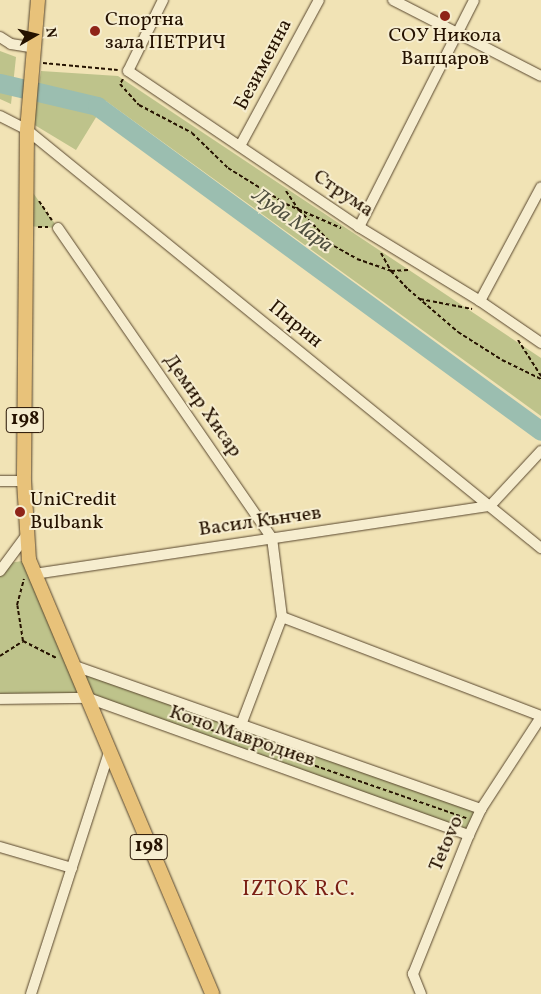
<!DOCTYPE html>
<html>
<head>
<meta charset="utf-8">
<style>
	body { margin:0 }
	#map { position:relative; width:541px; height:994px; overflow:hidden; background:#f1e3b5; font-family:Vollkorn,serif }
	div>[style] { position:absolute }
	.green>* { inset:0; background:#bec38b }
	.river>* { height:19px; margin:-9.5px; padding:0 9.5px; transform-origin:9.5px; border-radius:9.5px; background:#9bbeb0 }
	.path>* { height:2px; margin-top:-1px; transform-origin:0; background:repeating-linear-gradient(90deg,#251200 0 4px,transparent 0 6.5px) }
	.roads { filter:drop-shadow(0 0 1px #58462d) drop-shadow(0 0 1px #58462d) }
	.minor>* { height:10px; margin:-5px; padding:0 5px; transform-origin:5px; border-radius:5px; background:#f6edcf }
	.major>* { height:14px; margin:-7px; padding:0 7px; transform-origin:7px; border-radius:7px; background:#e8c27a }
	.dots>* { width:14px; height:14px; translate:-50% -50%; box-sizing:border-box; border:2px solid #f6edcf; border-radius:50% }
	span { translate:-50% -50%; white-space:nowrap; text-align:center; line-height:1.15; -webkit-text-stroke:4px #f6edcf; paint-order:stroke }
	.shield-label span { padding:1px 4px; background:#f6edcf; border:1px solid; border-radius:4px; -webkit-text-stroke-width:0 }
	.shield-label { font-size:19px; color:#251200; font-weight:700 }
	.poi-label { font-size:20px; color:#251200 }
	.left { translate:0 -50%; text-align:left }
	.street-label { font-size:20px; color:#251200 }
	.water-label { font-size:21px; color:#4e4e3e; font-style:italic }
	.neighbourhood-label { font-size:21px; color:#7a1f14; letter-spacing:1px }
	.north { position:absolute; left:10px; top:10px; width:50px; height:50px; -webkit-text-stroke:4px #f6edcf; paint-order:stroke; rotate:82deg; font-size:14px; font-weight:700; line-height:20px; text-align:center; color:#251200 }
	.north::after { content:''; display:block; margin:auto; width:18px; height:22px; background:#251200; clip-path:polygon(50% 0,100% 100%,50% 72%,0 100%) }
</style>
</head>
<body>
<div id="map">
	<div class="green">
		<i style="clip-path:polygon(0 51px,16px 57px,11px 104px,0 99px)"></i>
		<i style="clip-path:polygon(41px 71px,118px 76px,541px 358px,541px 416px,106px 101px,76px 150px,33px 124px)"></i>
		<i style="clip-path:polygon(26px 183px,58px 228px,26px 226px)"></i>
		<i style="clip-path:polygon(29px 560px,72px 665px,481px 809px,469px 835px,88px 698px,0 699px,0 571px,2px 564px)"></i>
	</div>
	<div class="river">
		<i style="left:0;top:83px;width:100px;rotate:13.3deg"></i>
		<i style="left:97px;top:106px;width:550px;rotate:36.2deg"></i>
	</div>
	<div class="path">
		<i style="left:43px;top:63px;width:75px;rotate:5.3deg"></i>
		<i style="left:123px;top:79px;width:6px;rotate:121deg"></i>
		<i style="left:120px;top:84px;width:28px;rotate:48deg"></i>
		<i style="left:139px;top:105px;width:60px;rotate:27.8deg"></i>
		<i style="left:192px;top:133px;width:50px;rotate:44.2deg"></i>
		<i style="left:228px;top:168px;width:68px;rotate:31.8deg"></i>
		<i style="left:286px;top:204px;width:60px;rotate:23.6deg"></i>
		<i style="left:286px;top:191px;width:23px;rotate:56deg"></i>
		<i style="left:299px;top:210px;width:50px;rotate:45.8deg"></i>
		<i style="left:334px;top:246px;width:26px;rotate:29deg"></i>
		<i style="left:357px;top:259px;width:36px;rotate:19deg"></i>
		<i style="left:391px;top:271px;width:17px;rotate:-3deg"></i>
		<i style="left:39px;top:201px;width:23px;rotate:56deg"></i>
		<i style="left:38px;top:227px;width:10px"></i>
		<i style="left:381px;top:253px;width:21px;rotate:61deg"></i>
		<i style="left:391px;top:271px;width:25px;rotate:47deg"></i>
		<i style="left:408px;top:289px;width:66px;rotate:40.7deg"></i>
		<i style="left:458px;top:332px;width:52px;rotate:32.5deg"></i>
		<i style="left:502px;top:360px;width:43px;rotate:26deg"></i>
		<i style="left:420px;top:299px;width:53px;rotate:10.9deg"></i>
		<i style="left:518px;top:340px;width:43px;rotate:57.4deg"></i>
		<i style="left:23px;top:641px;width:36px;rotate:-99deg"></i>
		<i style="left:17px;top:605px;width:27px;rotate:-75deg"></i>
		<i style="left:0;top:656px;width:27px;rotate:-33deg"></i>
		<i style="left:23px;top:641px;width:38px;rotate:27deg"></i>
		<i style="left:180px;top:719px;width:303px;rotate:19.1deg"></i>
	</div>
	<div class="roads">
		<div class="minor">
			<i style="left:163px;top:0;width:79px;rotate:116.2deg"></i>
			<i style="left:128px;top:71px;width:279px;rotate:34deg"></i>
			<i style="left:359px;top:227px;width:142px;rotate:31.4deg"></i>
			<i style="left:480px;top:301px;width:74px;rotate:34.5deg"></i>
			<i style="left:393px;top:0;width:166px;rotate:27.2deg"></i>
			<i style="left:0;top:37px;width:13px;rotate:32deg"></i>
			<i style="left:11px;top:44px;width:24px;rotate:9deg"></i>
			<i style="left:0;top:116px;width:30px;rotate:27deg"></i>
			<i style="left:27px;top:130px;width:663px;rotate:39.12deg"></i>
			<i style="left:240px;top:146px;width:166px;rotate:-61.6deg"></i>
			<i style="left:359px;top:227px;width:254px;rotate:-63.1deg"></i>
			<i style="left:58px;top:228px;width:377px;rotate:55.4deg"></i>
			<i style="left:272px;top:538px;width:80px;rotate:82.8deg"></i>
			<i style="left:282px;top:617px;width:116px;rotate:110.8deg"></i>
			<i style="left:480px;top:301px;width:129px;rotate:-61.8deg"></i>
			<i style="left:0;top:481px;width:24px"></i>
			<i style="left:0;top:571px;width:47px;rotate:-53.6deg"></i>
			<i style="left:34px;top:574px;width:461px;rotate:-8.5deg"></i>
			<i style="left:490px;top:506px;width:75px;rotate:-47.2deg"></i>
			<i style="left:282px;top:617px;width:277px;rotate:20.9deg"></i>
			<i style="left:72px;top:665px;width:434px;rotate:19.4deg"></i>
			<i style="left:0;top:699px;width:88px;rotate:-0.7deg"></i>
			<i style="left:88px;top:698px;width:405px;rotate:19.8deg"></i>
			<i style="left:0;top:847px;width:75px;rotate:16.3deg"></i>
			<i style="left:31px;top:994px;width:254px;rotate:-72.1deg"></i>
			<i style="left:421px;top:994px;width:22px;rotate:-112deg"></i>
			<i style="left:413px;top:974px;width:150px;rotate:-68.1deg"></i>
			<i style="left:469px;top:835px;width:29px;rotate:-65deg"></i>
			<i style="left:481px;top:809px;width:110px;rotate:-56.9deg"></i>
		</div>
		<div class="major">
			<i style="left:38px;top:0;width:130px;rotate:94.8deg"></i>
			<i style="left:27px;top:130px;width:351px;rotate:90.5deg"></i>
			<i style="left:24px;top:481px;width:79px;rotate:86.4deg"></i>
			<i style="left:29px;top:560px;width:471px;rotate:67.1deg"></i>
		</div>
	</div>
	<div class="dots">
		<i style="left:445px;top:16px;background:#8f2418"></i>
		<i style="left:95px;top:31px;background:#8f2418"></i>
		<i style="left:20px;top:512px;background:#8f2418"></i>
	</div>
	<div class="shield-label">
		<span style="left:25px;top:420px">198</span>
		<span style="left:149px;top:847px">198</span>
	</div>
	<div class="poi-label">
		<span class="left" style="left:105px;top:32px">Спортна<br>зала ПЕТРИЧ</span>
		<span style="left:445px;top:48px">СОУ Никола<br>Вапцаров</span>
		<span class="left" style="left:30px;top:512px">UniCredit<br>Bulbank</span>
	</div>
	<div class="street-label">
		<span style="left:264px;top:65px;rotate:-62deg">Безименна</span>
		<span style="left:343px;top:194px;rotate:34deg">Струма</span>
		<span style="left:295px;top:325px;rotate:39deg">Пирин</span>
		<span style="left:202px;top:406px;rotate:55deg">Демир Хисар</span>
		<span style="left:260px;top:522px;rotate:-8deg">Васил Кънчев</span>
		<span style="left:242px;top:737px;rotate:19deg">Кочо Мавродиев</span>
		<span style="left:447px;top:844px;rotate:-67deg">Tetovo</span>
	</div>
	<div class="water-label">
		<span style="left:292px;top:221px;rotate:36deg">Луда Мара</span>
	</div>
	<div class="neighbourhood-label">
		<span style="left:299px;top:890px">IZTOK R.C.</span>
	</div>
	<div class="north">N</div>
</div>
</body>
</html>
